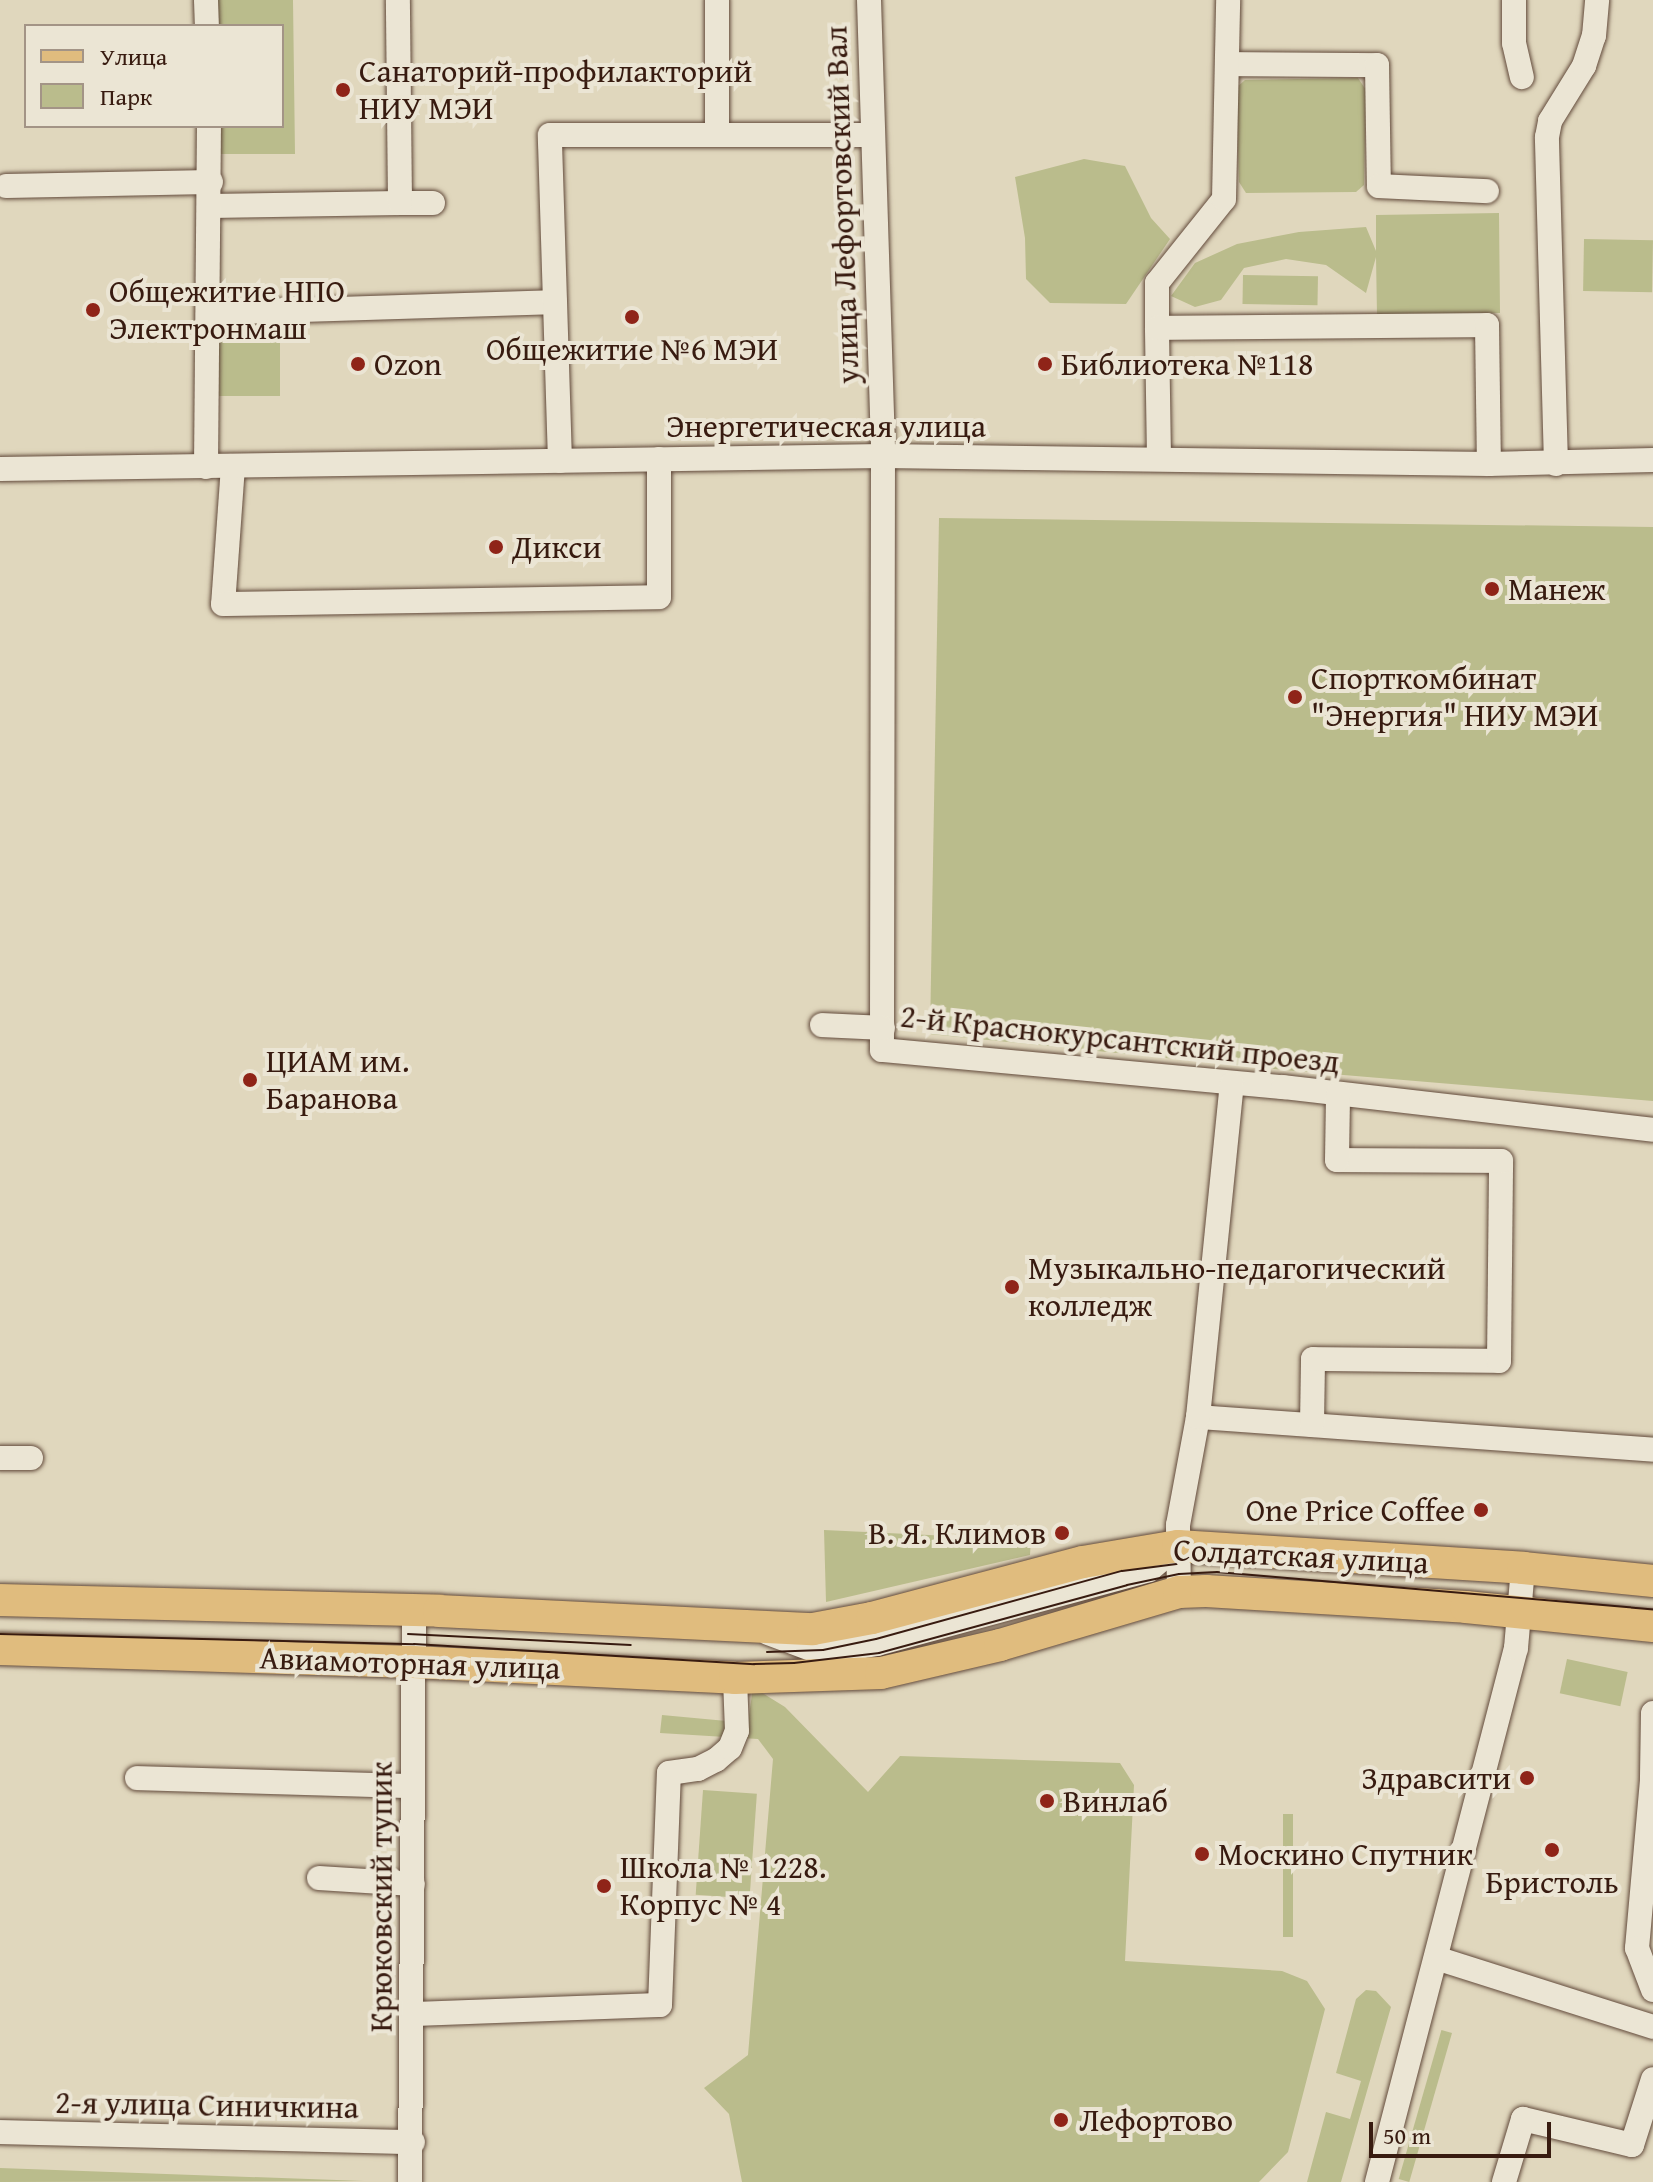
<!DOCTYPE html>
<html>
<head>
<meta charset="utf-8">
<style>
	body { margin:0 }
	#map { position:relative; width:1653px; height:2182px; overflow:hidden; background:#e0d7bd; font-family:"Gentium Book Plus",serif }
	div>[style] { position:absolute }
	.green>* { inset:0; background:#babc8c; transform-origin:0 0 }
	.roads { filter:drop-shadow(0 0 2px #624a3b) drop-shadow(0 0 2px #624a3b) }
	.minor>* { height:24px; margin:-12px; padding:0 12px; transform-origin:12px; border-radius:12px; background:#ebe5d4 }
	.major>* { height:32px; margin:-16px; padding:0 16px; transform-origin:16px; border-radius:16px; background:#e0bc7e }
	.tram>* { height:2px; margin:-1px; padding:0 1px; transform-origin:1px; border-radius:1px; background:#381b10 }
	.dots>* { width:22px; height:22px; translate:-50% -50%; box-sizing:border-box; border:4px solid #ebe5d4; border-radius:50% }
	span { translate:-50% -50%; white-space:nowrap; text-align:center; line-height:1.15; -webkit-text-stroke:8px #ebe5d4; paint-order:stroke }
	.poi-label { font-size:32px; color:#381b10 }
	.left { translate:0 -50%; text-align:left }
	.right { translate:-100% -50%; text-align:right }
	.street-label { font-size:32px; color:#381b10 }
	.legend { position:absolute; left:24px; top:24px; width:260px; height:104px; box-sizing:border-box; background:#ebe5d4; border:2px solid #a39486; margin:0; padding:10px 14px; list-style:none; font-size:24px; color:#381b10 }
	.legend li { display:flex; align-items:center; gap:16px; height:40px }
	.legend b { width:40px; border:2px solid #a39486 }
	.scale { position:absolute; left:1369px; top:2122px; width:182px; height:36px; box-sizing:border-box; border:4px solid #381b10; border-top:0; padding-left:10px; font-size:24px; line-height:28px; white-space:nowrap; color:#381b10; -webkit-text-stroke:6px #ebe5d4; paint-order:stroke }
</style>
</head>
<body>
<div id="map">
	<div class="green">
		<i style="clip-path:polygon(217px 0,293px 0,295px 154px,219px 154px,219px 126px,282px 126px,282px 26px,218px 26px)"></i>
		<i style="clip-path:polygon(1358px 78px,1366px 90px,1364px 185px,1356px 192px,1246px 193px,1239px 182px,1236px 88px,1245px 80px)"></i>
		<i style="clip-path:polygon(1084px 159px,1125px 166px,1151px 218px,1170px 239px,1126px 304px,1050px 303px,1026px 279px,1025px 238px,1015px 177px)"></i>
		<i style="clip-path:polygon(1499px 213px,1500px 313px,1377px 315px,1376px 257px,1366px 293px,1326px 265px,1286px 259px,1244px 268px,1221px 300px,1195px 307px,1171px 296px,1195px 263px,1237px 244px,1299px 232px,1366px 227px,1376px 251px,1376px 215px)"></i>
		<i style="left:1584px;top:239px;width:69px;height:52px;rotate:1deg"></i>
		<i style="left:1243px;top:275px;width:75px;height:29px;rotate:1deg"></i>
		<i style="left:219px;top:330px;width:61px;height:66px"></i>
		<i style="clip-path:polygon(939px 518px,1653px 527px,1653px 1101px,1284px 1070px,930px 1034px)"></i>
		<i style="clip-path:polygon(824px 1530px,1031px 1540px,1030px 1555px,826px 1602px)"></i>
		<i style="left:1567px;top:1659px;width:62px;height:35px;rotate:12deg"></i>
		<i style="clip-path:polygon(753px 1687px,785px 1707px,868px 1792px,900px 1756px,1120px 1763px,1134px 1785px,1125px 1961px,1282px 1971px,1307px 1981px,1325px 2009px,1288px 2152px,1259px 2182px,742px 2182px,729px 2114px,704px 2088px,748px 2055px,773px 1759px,758px 1739px,660px 1733px,662px 1715px,748px 1723px)"></i>
		<i style="left:703px;top:1790px;width:54px;height:105px;rotate:4deg"></i>
		<i style="left:1283px;top:1814px;width:10px;height:123px"></i>
		<i style="clip-path:polygon(1366px 1990px,1376px 1991px,1391px 2007px,1341px 2182px,1307px 2182px,1326px 2112px,1350px 2119px,1361px 2081px,1336px 2073px,1356px 1999px)"></i>
		<i style="left:1452px;top:2033px;width:155px;height:11px;rotate:106deg"></i>
		<i style="clip-path:polygon(0 2168px,364px 2181px,0 2182px)"></i>
	</div>
	<div class="roads">
		<div class="minor">
			<i style="left:206px;top:0;width:26px;rotate:88deg"></i>
			<i style="left:717px;top:0;width:135px;rotate:90deg"></i>
			<i style="left:869px;top:0;width:456px;rotate:88.2deg"></i>
			<i style="left:883px;top:456px;width:594px;rotate:90.1deg"></i>
			<i style="left:882px;top:1050px;width:403px;rotate:5.3deg"></i>
			<i style="left:1283px;top:1087px;width:372px;rotate:6.6deg"></i>
			<i style="left:1514px;top:0;width:43px;rotate:90deg"></i>
			<i style="left:1514px;top:43px;width:35px;rotate:77deg"></i>
			<i style="left:1227px;top:64px;width:150px;rotate:0.4deg"></i>
			<i style="left:1377px;top:65px;width:121px;rotate:89.1deg"></i>
			<i style="left:1379px;top:186px;width:108px;rotate:2.7deg"></i>
			<i style="left:6px;top:186px;width:205px;rotate:-1.1deg"></i>
			<i style="left:400px;top:203px;width:33px"></i>
			<i style="left:210px;top:206px;width:190px;rotate:-0.9deg"></i>
			<i style="left:400px;top:203px;width:203px;rotate:-90.6deg"></i>
			<i style="left:209px;top:313px;width:346px;rotate:-1.8deg"></i>
			<i style="left:1157px;top:328px;width:45px;rotate:-90deg"></i>
			<i style="left:1157px;top:283px;width:107px;rotate:-51.4deg"></i>
			<i style="left:1224px;top:199px;width:199px;rotate:-88.8deg"></i>
			<i style="left:1159px;top:458px;width:130px;rotate:-90.9deg"></i>
			<i style="left:1157px;top:328px;width:330px;rotate:-0.5deg"></i>
			<i style="left:1487px;top:325px;width:139px;rotate:89.2deg"></i>
			<i style="left:560px;top:461px;width:326px;rotate:-91.8deg"></i>
			<i style="left:550px;top:135px;width:321px"></i>
			<i style="left:1556px;top:464px;width:327px;rotate:-91.6deg"></i>
			<i style="left:1547px;top:137px;width:16px;rotate:-79deg"></i>
			<i style="left:1550px;top:121px;width:65px;rotate:-58.3deg"></i>
			<i style="left:1584px;top:66px;width:32px;rotate:-72deg"></i>
			<i style="left:1594px;top:36px;width:36px;rotate:-85deg"></i>
			<i style="left:233px;top:466px;width:138px;rotate:94.1deg"></i>
			<i style="left:223px;top:604px;width:436px;rotate:-0.9deg"></i>
			<i style="left:659px;top:597px;width:138px;rotate:-90deg"></i>
			<i style="left:206px;top:467px;width:341px;rotate:-89.5deg"></i>
			<i style="left:0;top:469px;width:883px;rotate:-0.84deg"></i>
			<i style="left:883px;top:456px;width:606px;rotate:0.76deg"></i>
			<i style="left:1489px;top:464px;width:164px;rotate:-1.4deg"></i>
			<i style="left:822px;top:1025px;width:61px;rotate:2.8deg"></i>
			<i style="left:1198px;top:1417px;width:456px;rotate:4.1deg"></i>
			<i style="left:1312px;top:1425px;width:66px;rotate:-89.1deg"></i>
			<i style="left:1313px;top:1359px;width:186px;rotate:0.6deg"></i>
			<i style="left:1499px;top:1361px;width:200px;rotate:-89.4deg"></i>
			<i style="left:1501px;top:1161px;width:164px;rotate:-179.7deg"></i>
			<i style="left:1337px;top:1160px;width:66px;rotate:-89.1deg"></i>
			<i style="left:0;top:1458px;width:31px"></i>
			<i style="left:1179px;top:1592px;width:67px;rotate:-90.9deg"></i>
			<i style="left:1178px;top:1525px;width:110px;rotate:-79.5deg"></i>
			<i style="left:1198px;top:1417px;width:334px;rotate:-84.2deg"></i>
			<i style="left:768px;top:1633px;width:58px;rotate:20.3deg"></i>
			<i style="left:822px;top:1653px;width:56px;rotate:-9.3deg"></i>
			<i style="left:877px;top:1644px;width:282px;rotate:-15.2deg"></i>
			<i style="left:1149px;top:1570px;width:38px;rotate:-40deg"></i>
			<i style="left:1653px;top:1713px;width:67px;rotate:90.9deg"></i>
			<i style="left:1652px;top:1780px;width:169px;rotate:95.1deg"></i>
			<i style="left:1637px;top:1948px;width:45px;rotate:69.1deg"></i>
			<i style="left:137px;top:1778px;width:276px;rotate:1.7deg"></i>
			<i style="left:319px;top:1878px;width:94px;rotate:3.7deg"></i>
			<i style="left:1436px;top:1958px;width:228px;rotate:17.6deg"></i>
			<i style="left:413px;top:2014px;width:247px;rotate:-2.1deg"></i>
			<i style="left:660px;top:2005px;width:232px;rotate:-87.8deg"></i>
			<i style="left:669px;top:1773px;width:29px;rotate:-8deg"></i>
			<i style="left:698px;top:1769px;width:20px;rotate:-27deg"></i>
			<i style="left:716px;top:1760px;width:18px;rotate:-41deg"></i>
			<i style="left:730px;top:1748px;width:18px;rotate:-68deg"></i>
			<i style="left:737px;top:1731px;width:53px;rotate:-92.2deg"></i>
			<i style="left:0;top:2132px;width:413px;rotate:1.4deg"></i>
			<i style="left:410px;top:2182px;width:571px;rotate:-89.6deg"></i>
			<i style="left:1377px;top:2182px;width:552px;rotate:-75.41deg"></i>
			<i style="left:1516px;top:1648px;width:80px;rotate:-85deg"></i>
			<i style="left:1504px;top:2182px;width:66px;rotate:-73.2deg"></i>
			<i style="left:1523px;top:2119px;width:112px;rotate:13.4deg"></i>
			<i style="left:1632px;top:2145px;width:69px;rotate:-72.3deg"></i>
		</div>
		<div class="major">
			<i style="left:0;top:1600px;width:439px;rotate:1.4deg"></i>
			<i style="left:439px;top:1611px;width:374px;rotate:2.8deg"></i>
			<i style="left:813px;top:1629px;width:60px;rotate:-10.6deg"></i>
			<i style="left:872px;top:1618px;width:218px;rotate:-14.9deg"></i>
			<i style="left:1083px;top:1562px;width:96px;rotate:-9.6deg"></i>
			<i style="left:1178px;top:1546px;width:346px;rotate:3.6deg"></i>
			<i style="left:1523px;top:1568px;width:131px;rotate:5.7deg"></i>
			<i style="left:0;top:1649px;width:413px;rotate:1.8deg"></i>
			<i style="left:413px;top:1662px;width:322px;rotate:2.8deg"></i>
			<i style="left:735px;top:1678px;width:146px;rotate:-2deg"></i>
			<i style="left:881px;top:1673px;width:122px;rotate:-13.2deg"></i>
			<i style="left:1000px;top:1645px;width:187px;rotate:-16.5deg"></i>
			<i style="left:1179px;top:1592px;width:27px;rotate:-2deg"></i>
			<i style="left:1206px;top:1591px;width:260px;rotate:3.5deg"></i>
			<i style="left:1466px;top:1607px;width:188px;rotate:5.8deg"></i>
		</div>
	</div>
	<div class="tram">
		<i style="left:0;top:1634px;width:414px;rotate:1.4deg"></i>
		<i style="left:414px;top:1644px;width:341px;rotate:3.4deg"></i>
		<i style="left:754px;top:1664px;width:40px;rotate:-1.4deg"></i>
		<i style="left:794px;top:1663px;width:86px;rotate:-6.7deg"></i>
		<i style="left:879px;top:1653px;width:257px;rotate:-15.3deg"></i>
		<i style="left:1127px;top:1585px;width:53px;rotate:-11.9deg"></i>
		<i style="left:1179px;top:1574px;width:38px;rotate:-3deg"></i>
		<i style="left:1217px;top:1572px;width:438px;rotate:4.9deg"></i>
		<i style="left:408px;top:1634px;width:223px;rotate:2.8deg"></i>
		<i style="left:767px;top:1652px;width:56px;rotate:-2deg"></i>
		<i style="left:823px;top:1650px;width:54px;rotate:-11.7deg"></i>
		<i style="left:876px;top:1639px;width:255px;rotate:-15.5deg"></i>
		<i style="left:1122px;top:1571px;width:55px;rotate:-7.3deg"></i>
	</div>
	<div class="dots">
		<i style="left:343px;top:90px;background:#8f2418"></i>
		<i style="left:93px;top:310px;background:#8f2418"></i>
		<i style="left:632px;top:317px;background:#8f2418"></i>
		<i style="left:358px;top:364px;background:#8f2418"></i>
		<i style="left:1045px;top:364px;background:#8f2418"></i>
		<i style="left:496px;top:547px;background:#8f2418"></i>
		<i style="left:1492px;top:589px;background:#8f2418"></i>
		<i style="left:1295px;top:697px;background:#8f2418"></i>
		<i style="left:250px;top:1080px;background:#8f2418"></i>
		<i style="left:1012px;top:1287px;background:#8f2418"></i>
		<i style="left:1481px;top:1510px;background:#8f2418"></i>
		<i style="left:1062px;top:1533px;background:#8f2418"></i>
		<i style="left:1527px;top:1778px;background:#8f2418"></i>
		<i style="left:1047px;top:1801px;background:#8f2418"></i>
		<i style="left:1552px;top:1850px;background:#8f2418"></i>
		<i style="left:1202px;top:1854px;background:#8f2418"></i>
		<i style="left:604px;top:1886px;background:#8f2418"></i>
		<i style="left:1061px;top:2120px;background:#8f2418"></i>
	</div>
	<div class="poi-label">
		<span class="left" style="left:359px;top:90px">Санаторий-профилакторий<br>НИУ МЭИ</span>
		<span class="left" style="left:109px;top:310px">Общежитие НПО<br>Электронмаш</span>
		<span style="left:632px;top:349px">Общежитие №6 МЭИ</span>
		<span class="left" style="left:374px;top:364px">Ozon</span>
		<span class="left" style="left:1061px;top:364px">Библиотека №118</span>
		<span class="left" style="left:512px;top:547px">Дикси</span>
		<span class="left" style="left:1508px;top:589px">Манеж</span>
		<span class="left" style="left:1311px;top:697px">Спорткомбинат<br>"Энергия" НИУ МЭИ</span>
		<span class="left" style="left:266px;top:1080px">ЦИАМ им.<br>Баранова</span>
		<span class="left" style="left:1028px;top:1287px">Музыкально-педагогический<br>колледж</span>
		<span class="right" style="left:1465px;top:1510px">One Price Coffee</span>
		<span class="right" style="left:1046px;top:1533px">В. Я. Климов</span>
		<span class="right" style="left:1511px;top:1778px">Здравсити</span>
		<span class="left" style="left:1063px;top:1801px">Винлаб</span>
		<span class="left" style="left:1218px;top:1854px">Москино Спутник</span>
		<span class="left" style="left:620px;top:1886px">Школа № 1228.<br>Корпус № 4</span>
		<span style="left:1552px;top:1882px">Бристоль</span>
		<span class="left" style="left:1079px;top:2120px">Лефортово</span>
	</div>
	<div class="street-label">
		<span style="left:842px;top:205px;rotate:-92deg">улица Лефортовский Вал</span>
		<span style="left:826px;top:426px">Энергетическая улица</span>
		<span style="left:1120px;top:1039px;rotate:6deg">2-й Краснокурсантский проезд</span>
		<span style="left:1301px;top:1556px;rotate:3deg">Солдатская улица</span>
		<span style="left:410px;top:1663px;rotate:2deg">Авиамоторная улица</span>
		<span style="left:381px;top:1897px;rotate:-90deg">Крюковский тупик</span>
		<span style="left:207px;top:2105px;rotate:1deg">2-я улица Синичкина</span>
	</div>
	<ul class="legend">
	<li><b style="height:10px;background:#e0bc7e"></b>Улица</li>
	<li><b style="height:22px;background:#babc8c"></b>Парк</li>
	</ul>
	<div class="scale">50 m</div>
</div>
</body>
</html>
